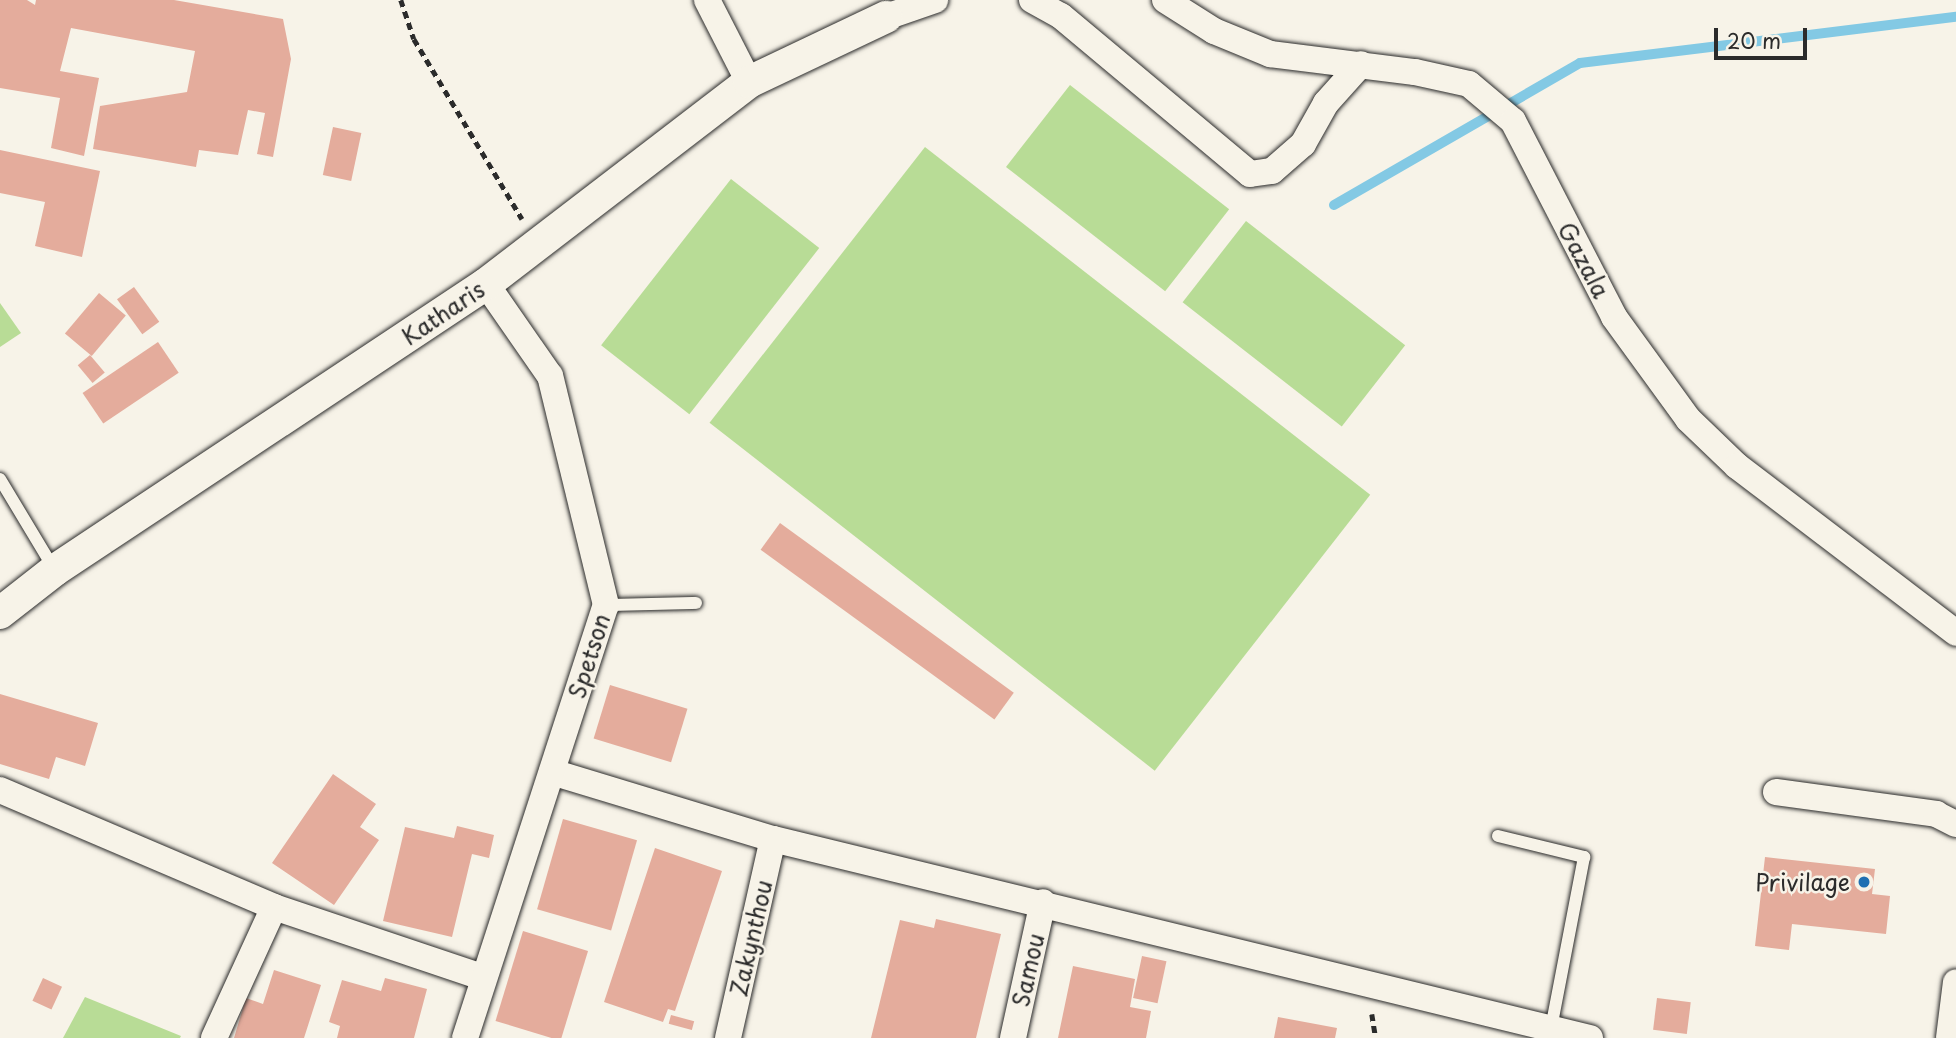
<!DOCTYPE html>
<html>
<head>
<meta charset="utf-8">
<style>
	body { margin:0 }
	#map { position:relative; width:1956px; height:1038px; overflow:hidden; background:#f7f3e8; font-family:"Playpen Sans",sans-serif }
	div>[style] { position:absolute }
	.green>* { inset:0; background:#b8dc96; transform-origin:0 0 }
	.stream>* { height:10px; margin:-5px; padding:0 5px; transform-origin:5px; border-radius:5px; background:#83c9e4 }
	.building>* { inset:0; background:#e4ac9c; transform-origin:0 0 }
	.path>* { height:4.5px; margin-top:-2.25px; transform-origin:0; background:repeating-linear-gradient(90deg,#2b2b2b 0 7px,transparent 0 12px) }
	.roads { filter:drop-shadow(0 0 2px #2b2b2b) drop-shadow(0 0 2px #2b2b2b) }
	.service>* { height:12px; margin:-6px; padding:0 6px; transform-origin:6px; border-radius:6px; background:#f7f3e8 }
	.minor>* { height:26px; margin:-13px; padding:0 13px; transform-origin:13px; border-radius:13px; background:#f7f3e8 }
	.tertiary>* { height:32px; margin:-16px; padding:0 16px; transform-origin:16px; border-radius:16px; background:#f7f3e8 }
	.dots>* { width:19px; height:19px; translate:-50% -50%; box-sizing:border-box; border:4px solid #f7f3e8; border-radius:50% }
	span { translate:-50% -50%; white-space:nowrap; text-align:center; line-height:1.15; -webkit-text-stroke:5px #f7f3e8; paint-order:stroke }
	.street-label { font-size:23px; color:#2b2b2b }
	.poi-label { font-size:23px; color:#2b2b2b }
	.right { translate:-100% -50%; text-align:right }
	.scale { position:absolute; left:1714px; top:28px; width:93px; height:32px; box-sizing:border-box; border:4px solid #2b2b2b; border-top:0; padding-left:9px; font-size:21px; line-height:24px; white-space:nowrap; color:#2b2b2b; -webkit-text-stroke:5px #f7f3e8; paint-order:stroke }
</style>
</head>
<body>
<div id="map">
	<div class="green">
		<i style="left:1070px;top:85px;width:202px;height:104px;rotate:38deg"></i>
		<i style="left:925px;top:147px;width:565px;height:350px;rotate:38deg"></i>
		<i style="left:731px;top:179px;width:112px;height:211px;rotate:38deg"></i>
		<i style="left:1246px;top:221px;width:202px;height:103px;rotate:38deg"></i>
		<i style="clip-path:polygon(0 303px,21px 333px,0 347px)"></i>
		<i style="clip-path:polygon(85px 997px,181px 1036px,180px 1038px,63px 1038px)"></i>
	</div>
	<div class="stream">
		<i style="left:1334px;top:205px;width:284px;rotate:-30deg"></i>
		<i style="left:1580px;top:63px;width:379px;rotate:-7deg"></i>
	</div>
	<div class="building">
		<i style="clip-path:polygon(0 0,27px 0,35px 5px,36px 0,174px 0,283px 19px,291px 59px,273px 157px,257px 154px,265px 113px,248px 110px,238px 155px,199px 150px,196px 167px,93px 149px,100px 106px,187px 92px,195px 51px,71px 28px,60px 71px,99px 78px,84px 156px,51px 148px,60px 98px,0 88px)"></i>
		<i style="left:333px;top:127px;width:29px;height:49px;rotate:12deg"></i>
		<i style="clip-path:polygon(0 150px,100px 171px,82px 257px,35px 246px,45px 202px,0 193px)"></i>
		<i style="left:134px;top:287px;width:43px;height:21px;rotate:54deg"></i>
		<i style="left:99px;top:293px;width:35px;height:53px;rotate:40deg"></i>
		<i style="left:158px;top:342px;width:37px;height:91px;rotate:56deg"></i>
		<i style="left:90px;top:355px;width:23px;height:16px;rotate:50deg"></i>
		<i style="left:780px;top:523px;width:289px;height:33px;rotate:36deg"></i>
		<i style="left:610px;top:685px;width:81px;height:56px;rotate:17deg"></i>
		<i style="clip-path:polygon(0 694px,98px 723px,85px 766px,56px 757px,49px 779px,0 764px)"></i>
		<i style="clip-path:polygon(333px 774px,376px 804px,360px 827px,379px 840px,334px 905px,272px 863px)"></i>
		<i style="left:563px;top:819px;width:77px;height:94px;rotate:16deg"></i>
		<i style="clip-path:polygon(457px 826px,494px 835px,489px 858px,472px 854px,452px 937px,383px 921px,405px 827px,454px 838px)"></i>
		<i style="clip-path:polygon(655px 848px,722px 871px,675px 1011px,668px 1009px,663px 1022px,604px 1002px)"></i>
		<i style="clip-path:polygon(1765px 857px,1875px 869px,1872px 894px,1890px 896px,1886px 934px,1792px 924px,1789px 950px,1755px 946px)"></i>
		<i style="clip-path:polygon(936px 919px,1001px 934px,976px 1038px,871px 1038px,900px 920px,934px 928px)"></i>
		<i style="left:523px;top:931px;width:68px;height:94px;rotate:17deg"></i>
		<i style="left:1142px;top:956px;width:25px;height:43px;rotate:12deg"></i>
		<i style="clip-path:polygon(1073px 966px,1135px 979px,1130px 1007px,1151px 1011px,1146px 1038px,1058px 1038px)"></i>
		<i style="clip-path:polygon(274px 970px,321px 985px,304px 1038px,234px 1038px,246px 998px,263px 1004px)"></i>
		<i style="left:43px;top:978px;width:21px;height:25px;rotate:25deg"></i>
		<i style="clip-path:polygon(385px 978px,427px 989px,414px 1038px,337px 1038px,340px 1026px,329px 1022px,342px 980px,381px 991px)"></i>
		<i style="left:1657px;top:998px;width:34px;height:32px;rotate:7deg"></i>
		<i style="left:671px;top:1015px;width:24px;height:9px;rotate:15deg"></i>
		<i style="clip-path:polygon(1278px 1017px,1337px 1028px,1335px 1038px,1274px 1038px)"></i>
	</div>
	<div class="path">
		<i style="left:401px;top:0;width:41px;rotate:71.6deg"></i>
		<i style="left:414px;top:39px;width:210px;rotate:59deg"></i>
		<i style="left:1372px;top:1014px;width:24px;rotate:81deg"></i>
	</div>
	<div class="roads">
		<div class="service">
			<i style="left:0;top:479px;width:105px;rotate:59deg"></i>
			<i style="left:606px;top:605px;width:90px;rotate:-1.3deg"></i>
			<i style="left:1498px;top:836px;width:89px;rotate:13.7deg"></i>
			<i style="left:1584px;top:857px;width:174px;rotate:100.9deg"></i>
		</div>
		<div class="minor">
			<i style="left:707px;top:0;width:92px;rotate:62.9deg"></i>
			<i style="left:1032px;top:0;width:33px;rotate:29deg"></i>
			<i style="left:1061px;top:16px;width:246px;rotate:39.9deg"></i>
			<i style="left:1250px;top:174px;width:22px;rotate:-8deg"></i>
			<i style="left:1272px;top:171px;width:41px;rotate:-41.1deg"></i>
			<i style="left:1303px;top:144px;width:47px;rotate:-60.7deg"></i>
			<i style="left:1326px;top:103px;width:52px;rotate:-48.1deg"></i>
			<i style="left:1165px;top:0;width:58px;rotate:32.3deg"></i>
			<i style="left:1214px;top:31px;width:61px;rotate:22.3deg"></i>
			<i style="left:1270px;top:54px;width:146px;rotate:7.1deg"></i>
			<i style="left:1415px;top:72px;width:55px;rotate:12.5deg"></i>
			<i style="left:1469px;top:84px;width:57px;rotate:40.1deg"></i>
			<i style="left:1513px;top:121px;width:220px;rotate:62.7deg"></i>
			<i style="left:1614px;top:317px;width:126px;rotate:54deg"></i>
			<i style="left:1688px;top:419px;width:68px;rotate:43.8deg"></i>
			<i style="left:1737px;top:466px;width:275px;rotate:37.3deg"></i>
			<i style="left:886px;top:17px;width:52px;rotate:-19.1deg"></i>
			<i style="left:552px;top:772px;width:231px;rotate:16.9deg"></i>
			<i style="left:773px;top:839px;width:841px;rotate:13.69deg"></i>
			<i style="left:0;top:790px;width:298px;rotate:23.1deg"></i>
			<i style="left:274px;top:907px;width:219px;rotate:18.6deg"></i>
			<i style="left:1776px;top:792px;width:162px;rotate:7.8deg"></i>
			<i style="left:1936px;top:814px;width:22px;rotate:27deg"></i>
			<i style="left:214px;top:1038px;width:144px;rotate:-65.4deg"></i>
			<i style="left:465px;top:1038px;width:455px;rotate:-72deg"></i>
			<i style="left:606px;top:605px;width:236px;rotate:-103.7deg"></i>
			<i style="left:550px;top:376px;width:112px;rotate:-124.8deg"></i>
			<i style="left:728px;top:1038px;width:204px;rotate:-77.3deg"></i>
			<i style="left:1013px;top:1038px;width:139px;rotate:-77.6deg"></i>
			<i style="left:1949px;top:1038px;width:56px;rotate:-82.9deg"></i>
		</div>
		<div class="tertiary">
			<i style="left:0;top:613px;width:70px;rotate:-38deg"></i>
			<i style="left:55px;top:570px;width:517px;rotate:-33.57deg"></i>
			<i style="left:486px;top:284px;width:332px;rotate:-37.5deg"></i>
			<i style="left:749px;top:82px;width:152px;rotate:-25.4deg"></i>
		</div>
	</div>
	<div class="dots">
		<i style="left:1864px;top:882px;background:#1f6fb2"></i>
	</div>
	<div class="street-label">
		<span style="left:1584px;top:260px;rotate:62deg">Gazala</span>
		<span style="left:443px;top:313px;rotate:-34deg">Katharis</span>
		<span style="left:589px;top:656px;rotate:-72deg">Spetson</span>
		<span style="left:751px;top:938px;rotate:-77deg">Zakynthou</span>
		<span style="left:1028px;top:970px;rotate:-77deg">Samou</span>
	</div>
	<div class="poi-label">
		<span class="right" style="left:1850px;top:882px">Privilage</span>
	</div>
	<div class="scale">20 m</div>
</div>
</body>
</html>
